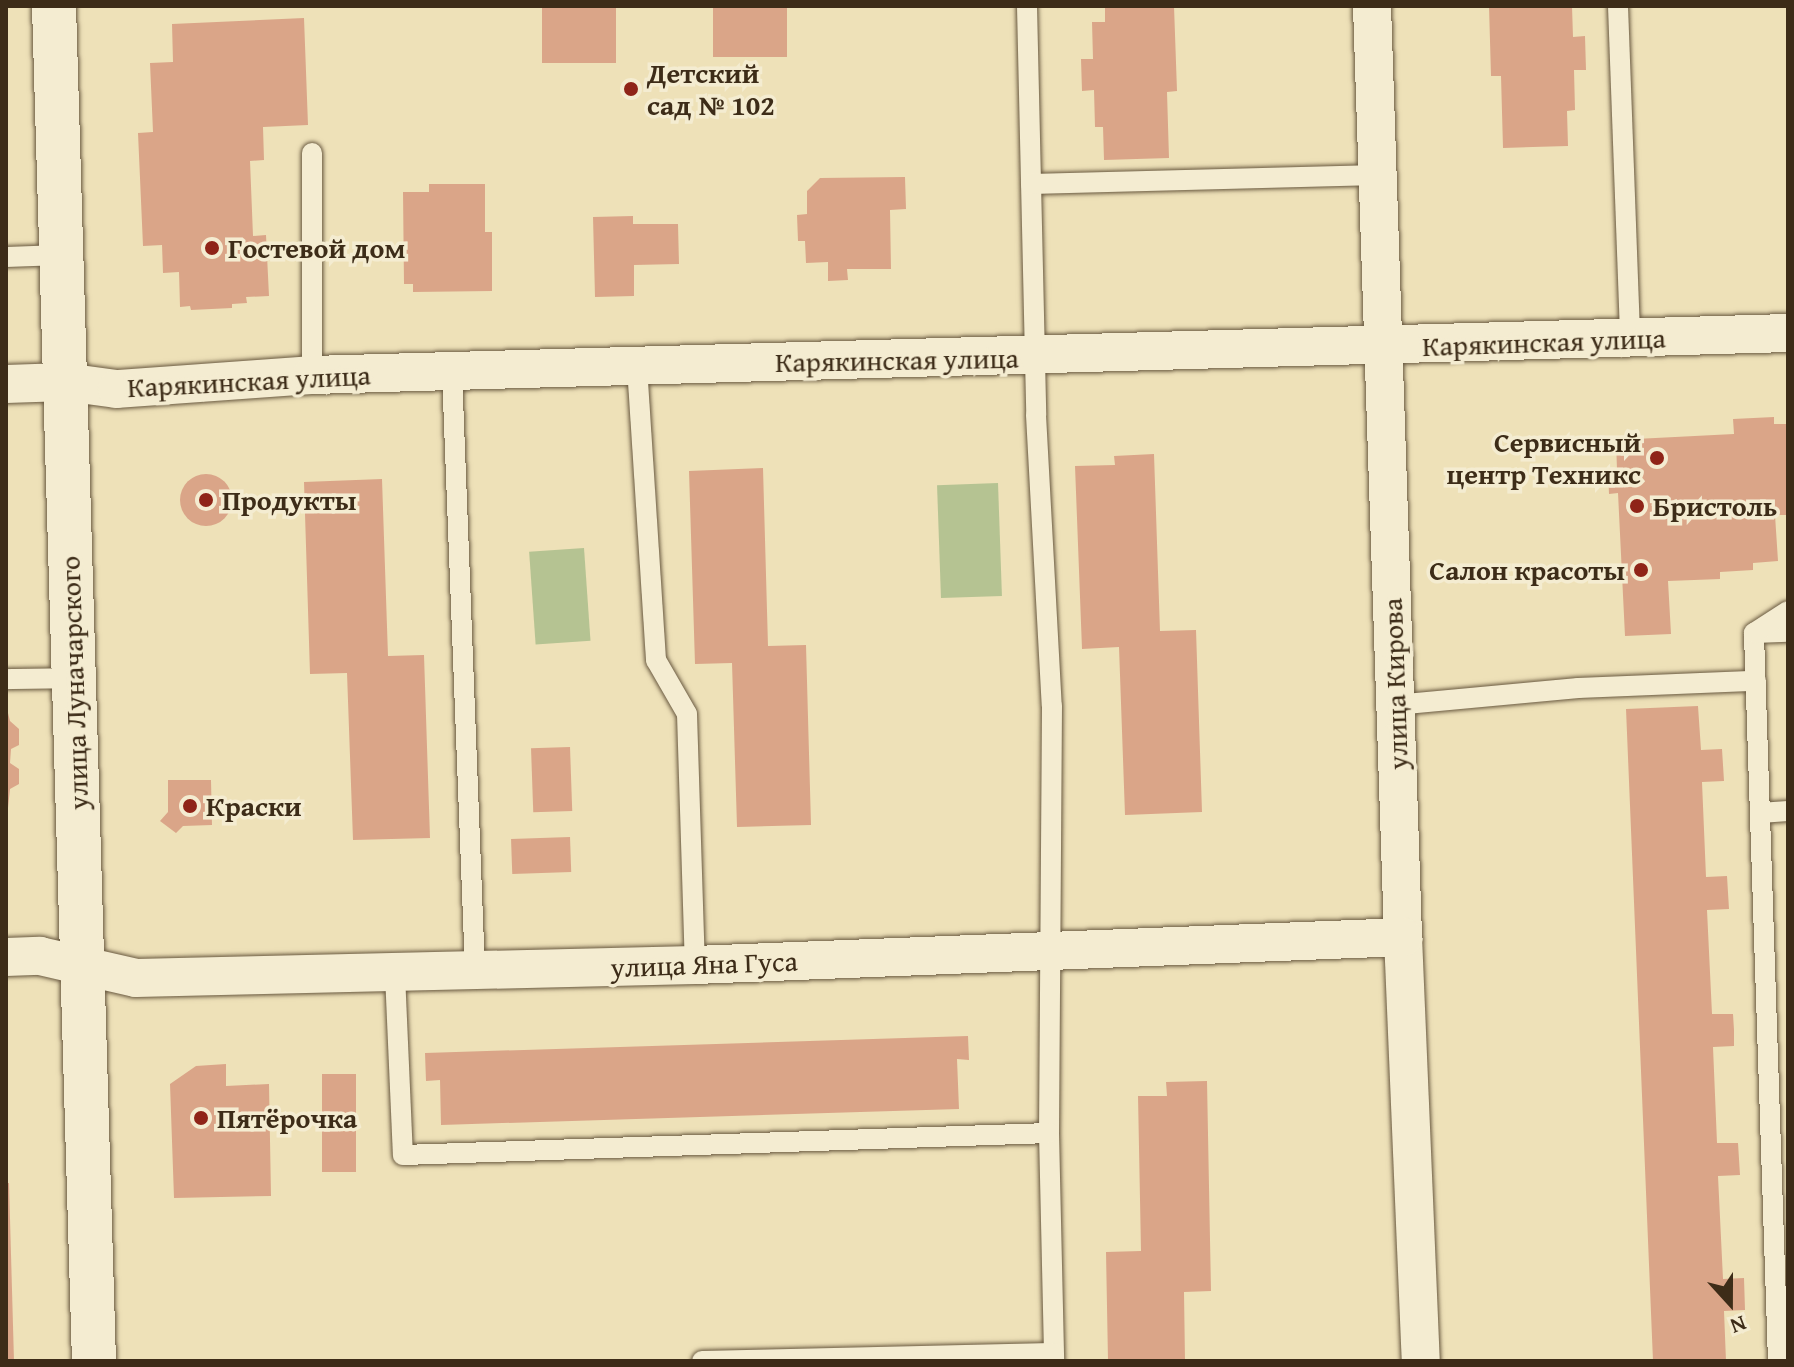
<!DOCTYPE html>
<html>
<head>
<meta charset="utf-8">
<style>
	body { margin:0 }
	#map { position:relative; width:1794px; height:1367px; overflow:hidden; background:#eee1b8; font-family:"Gentium Book Plus",serif }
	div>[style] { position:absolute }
	.green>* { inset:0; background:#b5c392; transform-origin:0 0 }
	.building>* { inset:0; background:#daa588; transform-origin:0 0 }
	.round { border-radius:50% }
	.roads { filter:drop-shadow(0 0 2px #695940) drop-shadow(0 0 2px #695940) }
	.lane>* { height:20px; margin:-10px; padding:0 10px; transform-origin:10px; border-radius:10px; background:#f4ecd1 }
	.street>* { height:38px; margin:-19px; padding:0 19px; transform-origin:19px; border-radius:19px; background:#f4ecd1 }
	.secondary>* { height:44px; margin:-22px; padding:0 22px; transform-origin:22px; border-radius:22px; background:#f4ecd1 }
	.dots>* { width:22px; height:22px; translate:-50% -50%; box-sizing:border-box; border:4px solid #f4ecd1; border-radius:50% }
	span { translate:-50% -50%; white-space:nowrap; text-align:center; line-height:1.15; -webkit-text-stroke:7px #f4ecd1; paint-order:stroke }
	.poi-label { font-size:28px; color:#3d2c18; font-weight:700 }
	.left { translate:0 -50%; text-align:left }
	.right { translate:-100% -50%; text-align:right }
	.street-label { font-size:28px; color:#3d2c18 }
	.frame { position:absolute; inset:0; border:8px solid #3d2c18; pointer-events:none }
	.north { position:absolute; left:1690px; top:1263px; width:80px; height:80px; -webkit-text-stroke:6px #f4ecd1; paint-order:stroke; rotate:159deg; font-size:22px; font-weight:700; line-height:32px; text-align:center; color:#3d2c18 }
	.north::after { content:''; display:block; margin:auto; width:28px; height:36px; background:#3d2c18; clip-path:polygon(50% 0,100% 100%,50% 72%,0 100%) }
</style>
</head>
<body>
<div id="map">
	<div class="green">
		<i style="left:998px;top:483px;width:113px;height:61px;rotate:88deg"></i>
		<i style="left:584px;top:548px;width:93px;height:55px;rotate:86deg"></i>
	</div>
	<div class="building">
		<i style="left:542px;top:6px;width:74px;height:57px"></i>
		<i style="left:713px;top:6px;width:74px;height:51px"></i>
		<i style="clip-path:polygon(1105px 6px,1174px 6px,1177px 91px,1167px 92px,1169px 158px,1104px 160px,1103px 127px,1095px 127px,1094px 90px,1082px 91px,1081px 59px,1093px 59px,1092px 22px,1105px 22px)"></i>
		<i style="clip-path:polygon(1489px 6px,1572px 6px,1573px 37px,1585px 36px,1586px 70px,1574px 70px,1575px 110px,1567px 111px,1568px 146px,1503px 148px,1501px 76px,1491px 76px)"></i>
		<i style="clip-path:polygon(304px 18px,308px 125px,263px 127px,264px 160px,250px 161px,253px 236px,266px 235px,269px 296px,246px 297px,247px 303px,232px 304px,232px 308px,191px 310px,190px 306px,180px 307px,179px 272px,163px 273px,162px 245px,143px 246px,138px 133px,153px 132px,150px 63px,173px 62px,172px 24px)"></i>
		<i style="clip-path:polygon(905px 177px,906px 209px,890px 210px,891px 269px,847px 269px,848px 280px,828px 281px,828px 262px,806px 263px,805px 241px,798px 241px,797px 215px,807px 214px,807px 191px,820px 178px)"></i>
		<i style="clip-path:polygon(429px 184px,485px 184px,485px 232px,492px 232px,492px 291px,413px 292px,413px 284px,404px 284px,403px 192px,429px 192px)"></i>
		<i style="clip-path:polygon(633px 216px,633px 224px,678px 224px,679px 264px,634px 265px,634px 296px,595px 297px,593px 217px)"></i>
		<i style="clip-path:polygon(1774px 417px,1774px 424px,1788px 424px,1788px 515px,1775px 515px,1778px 561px,1753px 563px,1753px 570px,1720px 572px,1720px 579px,1668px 581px,1671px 634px,1625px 636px,1618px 493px,1609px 494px,1608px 471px,1617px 470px,1616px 440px,1734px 434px,1733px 419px)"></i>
		<i style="clip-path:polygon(1154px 454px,1160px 631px,1196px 630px,1202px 812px,1125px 815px,1119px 647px,1082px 649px,1075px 466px,1115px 465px,1114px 456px)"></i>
		<i style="clip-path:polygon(763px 468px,768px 646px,806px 645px,811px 825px,737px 827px,732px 663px,695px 664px,689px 471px)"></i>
		<i class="round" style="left:180px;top:474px;width:52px;height:52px"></i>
		<i style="clip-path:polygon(382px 479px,388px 656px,424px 655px,430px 838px,353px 840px,347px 673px,310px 674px,304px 482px)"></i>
		<i style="clip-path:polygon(6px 705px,10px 721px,19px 729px,19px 745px,11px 749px,10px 763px,19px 769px,19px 784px,10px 789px,8px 808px)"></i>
		<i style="clip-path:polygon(1698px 706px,1701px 750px,1722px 749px,1724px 781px,1702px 782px,1706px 877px,1727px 876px,1729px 909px,1707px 910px,1712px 1014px,1733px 1014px,1734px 1030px,1734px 1046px,1713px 1047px,1717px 1143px,1738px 1143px,1740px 1175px,1718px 1176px,1723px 1279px,1744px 1278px,1745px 1310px,1724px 1311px,1726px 1361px,1653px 1361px,1626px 709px)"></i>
		<i style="left:570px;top:747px;width:64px;height:39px;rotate:88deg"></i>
		<i style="clip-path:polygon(168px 780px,211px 780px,212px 825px,183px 826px,176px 833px,160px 821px,168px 812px)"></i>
		<i style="left:570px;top:837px;width:35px;height:59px;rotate:88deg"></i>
		<i style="clip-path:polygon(968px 1036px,969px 1060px,957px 1059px,959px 1109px,441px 1125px,440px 1080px,426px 1081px,425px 1053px)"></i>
		<i style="clip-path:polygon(226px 1064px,226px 1086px,269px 1084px,271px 1196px,174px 1198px,170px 1084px,196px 1066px)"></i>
		<i style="left:322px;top:1074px;width:34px;height:98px"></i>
		<i style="clip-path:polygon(1207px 1081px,1211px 1291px,1184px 1292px,1185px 1361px,1108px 1361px,1106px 1252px,1141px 1251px,1138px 1096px,1167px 1096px,1166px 1082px)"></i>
		<i style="clip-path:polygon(6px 1183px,9px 1183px,14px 1361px,6px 1361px)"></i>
	</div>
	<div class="roads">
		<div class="lane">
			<i style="left:1027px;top:6px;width:409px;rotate:88.7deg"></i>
			<i style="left:1036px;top:415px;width:291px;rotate:86.9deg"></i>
			<i style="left:1052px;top:706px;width:427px;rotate:90.4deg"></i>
			<i style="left:1049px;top:1133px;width:228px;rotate:88.7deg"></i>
			<i style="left:1618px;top:6px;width:333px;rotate:87.9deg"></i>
			<i style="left:1031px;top:184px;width:347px;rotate:-1.5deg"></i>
			<i style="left:6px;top:257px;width:55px;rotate:-2.1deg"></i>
			<i style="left:637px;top:366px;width:295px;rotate:86.3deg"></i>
			<i style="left:656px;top:660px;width:62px;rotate:60.1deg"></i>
			<i style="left:687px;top:714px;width:251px;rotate:88.2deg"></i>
			<i style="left:452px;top:372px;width:600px;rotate:87.8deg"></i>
			<i style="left:312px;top:375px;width:222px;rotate:-90deg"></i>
			<i style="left:1754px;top:633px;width:34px;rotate:-2deg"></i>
			<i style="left:6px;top:679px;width:68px;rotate:-0.8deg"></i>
			<i style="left:1395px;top:705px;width:184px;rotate:-5.3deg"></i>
			<i style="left:1578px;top:688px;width:178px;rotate:-2.3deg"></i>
			<i style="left:1760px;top:813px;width:28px;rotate:-4deg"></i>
			<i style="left:395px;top:974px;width:181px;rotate:87.5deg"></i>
			<i style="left:403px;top:1155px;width:646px;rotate:-1.95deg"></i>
			<i style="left:702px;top:1361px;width:351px;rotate:-1.3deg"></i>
			<i style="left:1778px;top:1361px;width:728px;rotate:-91.89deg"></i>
			<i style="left:1754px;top:633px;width:40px;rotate:-32.9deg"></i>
		</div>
		<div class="street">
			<i style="left:1372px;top:6px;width:932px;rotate:88.09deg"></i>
			<i style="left:1403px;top:937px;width:424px;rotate:87.6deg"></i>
			<i style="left:6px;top:384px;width:59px;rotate:-1.9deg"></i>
			<i style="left:65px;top:382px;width:52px;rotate:7.7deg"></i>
			<i style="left:117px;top:389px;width:196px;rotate:-4.1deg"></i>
			<i style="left:312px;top:375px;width:1477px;rotate:-1.63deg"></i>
			<i style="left:6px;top:957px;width:34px;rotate:-2deg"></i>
			<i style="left:40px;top:956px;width:98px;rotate:12.9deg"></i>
			<i style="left:136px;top:978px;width:559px;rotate:-1.33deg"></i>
			<i style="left:695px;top:965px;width:709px;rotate:-2.26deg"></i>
		</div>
		<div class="secondary">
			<i style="left:54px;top:6px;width:1356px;rotate:88.31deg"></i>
		</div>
	</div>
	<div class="dots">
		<i style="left:631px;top:89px;background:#8f2418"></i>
		<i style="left:212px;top:248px;background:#8f2418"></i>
		<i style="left:1657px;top:458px;background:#8f2418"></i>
		<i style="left:206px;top:500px;background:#8f2418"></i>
		<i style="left:1637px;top:506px;background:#8f2418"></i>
		<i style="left:1641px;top:570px;background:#8f2418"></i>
		<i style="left:190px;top:806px;background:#8f2418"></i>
		<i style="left:201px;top:1118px;background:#8f2418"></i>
	</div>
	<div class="poi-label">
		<span class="left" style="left:647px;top:89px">Детский<br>сад № 102</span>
		<span class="left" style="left:228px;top:248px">Гостевой дом</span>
		<span class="right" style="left:1641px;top:458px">Сервисный<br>центр Техникс</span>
		<span class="left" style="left:222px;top:500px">Продукты</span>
		<span class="left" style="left:1653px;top:506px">Бристоль</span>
		<span class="right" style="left:1625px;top:570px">Салон красоты</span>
		<span class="left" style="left:206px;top:806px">Краски</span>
		<span class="left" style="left:217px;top:1118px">Пятёрочка</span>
	</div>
	<div class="street-label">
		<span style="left:1544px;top:342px;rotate:-2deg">Карякинская улица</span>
		<span style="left:897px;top:360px;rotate:-1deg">Карякинская улица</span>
		<span style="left:249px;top:381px;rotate:-3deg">Карякинская улица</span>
		<span style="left:74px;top:683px;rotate:-92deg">улица Луначарского</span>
		<span style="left:1395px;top:684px;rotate:-92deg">улица Кирова</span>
		<span style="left:704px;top:964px;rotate:-2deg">улица Яна Гуса</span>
	</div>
	<div class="frame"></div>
	<div class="north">N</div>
</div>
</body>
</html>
